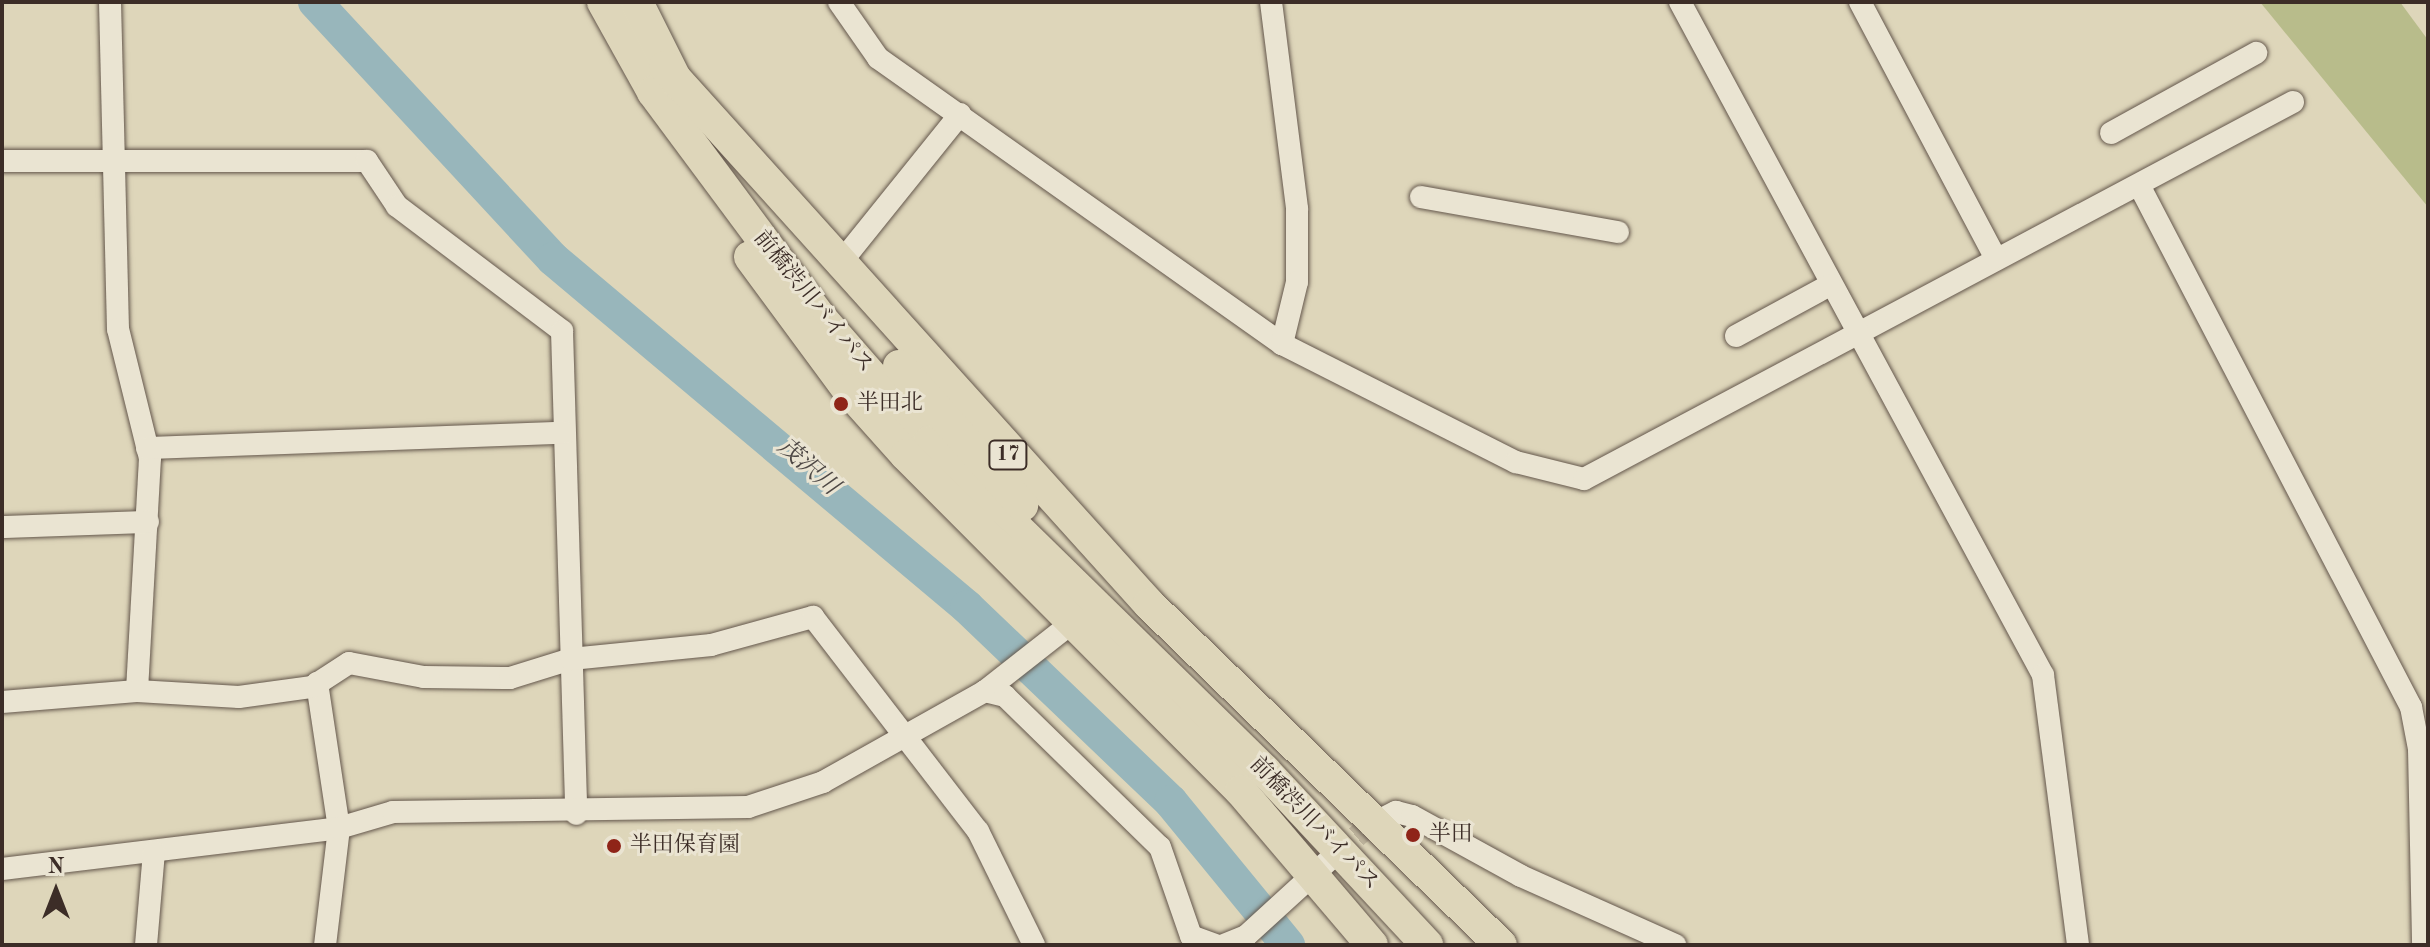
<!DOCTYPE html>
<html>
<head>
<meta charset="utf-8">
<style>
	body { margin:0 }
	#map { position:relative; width:2430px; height:947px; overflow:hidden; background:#ded6ba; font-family:"Old Standard TT","Noto Serif JP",serif }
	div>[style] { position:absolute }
	.green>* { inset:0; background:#b8bc8b }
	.river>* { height:34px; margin:-17px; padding:0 17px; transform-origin:17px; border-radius:17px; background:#98b6bb }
	.minor-tunnel>* { height:22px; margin-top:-11px; transform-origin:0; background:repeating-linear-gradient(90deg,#beb49d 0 22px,transparent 0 33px) }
	.roads { filter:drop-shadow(0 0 2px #64574c) drop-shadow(0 0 2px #64574c) }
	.minor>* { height:22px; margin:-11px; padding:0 11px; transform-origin:11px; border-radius:11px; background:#eae4d2 }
	.highway>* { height:32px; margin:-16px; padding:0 16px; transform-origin:16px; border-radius:16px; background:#ded6ba }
	.dots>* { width:22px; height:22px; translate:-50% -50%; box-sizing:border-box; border:4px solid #eae4d2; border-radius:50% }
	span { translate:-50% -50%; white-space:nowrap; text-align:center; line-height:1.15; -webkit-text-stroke:6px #eae4d2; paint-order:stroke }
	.shield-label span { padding:2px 6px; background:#eae4d2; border:2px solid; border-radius:6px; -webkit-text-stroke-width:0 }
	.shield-label { font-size:20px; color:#3c2d27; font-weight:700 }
	.street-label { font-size:22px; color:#3c2d27 }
	.poi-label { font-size:22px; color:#3c2d27 }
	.left { translate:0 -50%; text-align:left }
	.water-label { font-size:24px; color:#4e4845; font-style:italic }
	.frame { position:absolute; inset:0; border:4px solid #3c2d27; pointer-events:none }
	.north { position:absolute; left:16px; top:851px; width:80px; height:80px; -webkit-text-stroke:6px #eae4d2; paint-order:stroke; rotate:0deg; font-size:22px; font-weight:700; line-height:32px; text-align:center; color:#3c2d27 }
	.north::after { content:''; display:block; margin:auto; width:28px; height:36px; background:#3c2d27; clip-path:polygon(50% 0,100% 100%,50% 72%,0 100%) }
</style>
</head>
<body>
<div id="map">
	<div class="green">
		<i style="clip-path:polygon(2260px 2px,2400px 2px,2428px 40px,2428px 207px)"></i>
	</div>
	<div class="river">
		<i style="left:315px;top:2px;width:350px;rotate:47.2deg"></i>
		<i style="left:553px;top:259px;width:541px;rotate:40.05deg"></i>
		<i style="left:967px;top:607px;width:282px;rotate:43.7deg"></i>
		<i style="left:1171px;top:802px;width:185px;rotate:50.7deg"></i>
	</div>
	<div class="minor-tunnel">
		<i style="left:1331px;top:858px;width:51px;rotate:-40.2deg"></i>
	</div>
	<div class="roads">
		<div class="minor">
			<i style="left:110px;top:2px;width:327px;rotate:88.6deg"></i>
			<i style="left:118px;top:329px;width:133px;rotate:76.1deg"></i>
			<i style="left:150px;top:458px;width:233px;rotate:93.2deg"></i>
			<i style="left:839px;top:2px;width:68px;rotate:55.1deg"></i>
			<i style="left:878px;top:58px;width:495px;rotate:35.3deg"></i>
			<i style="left:1282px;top:344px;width:262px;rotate:26.8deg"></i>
			<i style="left:1516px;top:462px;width:70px;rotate:14deg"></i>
			<i style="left:1584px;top:479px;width:803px;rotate:-28deg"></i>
			<i style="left:1271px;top:2px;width:209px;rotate:82.8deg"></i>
			<i style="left:1297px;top:209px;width:73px;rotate:90deg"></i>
			<i style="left:1297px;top:282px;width:64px;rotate:103.6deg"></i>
			<i style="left:1680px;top:2px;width:765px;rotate:61.66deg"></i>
			<i style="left:2043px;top:675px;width:272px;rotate:82.6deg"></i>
			<i style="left:1860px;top:2px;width:289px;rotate:62.1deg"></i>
			<i style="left:2111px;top:133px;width:166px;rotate:-28.9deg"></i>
			<i style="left:2px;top:161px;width:365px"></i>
			<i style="left:367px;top:161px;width:54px;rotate:56.3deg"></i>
			<i style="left:397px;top:206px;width:207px;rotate:37.1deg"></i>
			<i style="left:562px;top:331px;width:483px;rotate:88.3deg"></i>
			<i style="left:2139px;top:185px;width:589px;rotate:62.48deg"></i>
			<i style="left:2411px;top:707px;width:43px;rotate:79.2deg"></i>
			<i style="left:2419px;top:749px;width:196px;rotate:88.8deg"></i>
			<i style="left:1421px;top:197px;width:200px;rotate:10.1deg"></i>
			<i style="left:838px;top:266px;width:195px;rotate:-51.2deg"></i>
			<i style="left:1736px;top:336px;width:107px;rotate:-28.5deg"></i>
			<i style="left:147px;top:448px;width:417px;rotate:-2.1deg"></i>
			<i style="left:2px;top:527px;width:146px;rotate:-2deg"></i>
			<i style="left:317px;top:683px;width:147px;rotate:81.4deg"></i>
			<i style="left:339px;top:828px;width:118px;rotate:96.8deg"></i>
			<i style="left:985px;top:691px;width:112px;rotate:-38.1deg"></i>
			<i style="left:2px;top:702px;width:135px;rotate:-4.7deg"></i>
			<i style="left:137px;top:691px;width:102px;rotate:3.4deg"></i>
			<i style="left:239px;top:697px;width:74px;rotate:-7.8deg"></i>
			<i style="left:312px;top:687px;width:44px;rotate:-33deg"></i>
			<i style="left:349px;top:663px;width:76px;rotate:10.6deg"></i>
			<i style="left:424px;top:677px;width:86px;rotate:0.7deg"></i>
			<i style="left:510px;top:678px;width:64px;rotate:-17.3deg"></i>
			<i style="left:571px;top:659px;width:141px;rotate:-5.7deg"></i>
			<i style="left:711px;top:645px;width:106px;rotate:-15.4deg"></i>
			<i style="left:813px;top:617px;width:270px;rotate:52.4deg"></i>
			<i style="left:978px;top:831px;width:127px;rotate:63.8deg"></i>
			<i style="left:1370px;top:825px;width:29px;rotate:-27deg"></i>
			<i style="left:1396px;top:812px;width:16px;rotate:14deg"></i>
			<i style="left:1412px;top:816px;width:124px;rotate:28.8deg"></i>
			<i style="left:1521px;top:876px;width:169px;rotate:24.1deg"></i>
			<i style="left:2px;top:869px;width:339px;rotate:-6.9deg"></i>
			<i style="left:339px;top:828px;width:56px;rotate:-16.5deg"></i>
			<i style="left:393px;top:812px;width:355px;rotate:-0.8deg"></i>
			<i style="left:748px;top:807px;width:79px;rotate:-18.4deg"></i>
			<i style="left:823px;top:782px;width:186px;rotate:-29.3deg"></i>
			<i style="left:985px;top:691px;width:21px;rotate:14deg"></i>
			<i style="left:1005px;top:696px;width:216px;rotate:44.3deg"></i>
			<i style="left:1160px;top:847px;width:94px;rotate:70.8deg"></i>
			<i style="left:1191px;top:936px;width:27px;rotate:20deg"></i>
			<i style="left:146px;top:945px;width:93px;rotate:-85.1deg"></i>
			<i style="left:1224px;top:945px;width:24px;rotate:-22deg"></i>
			<i style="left:1246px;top:936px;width:111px;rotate:-42.4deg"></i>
		</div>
		<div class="highway">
			<i style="left:603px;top:2px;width:103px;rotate:60.9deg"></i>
			<i style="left:653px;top:92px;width:282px;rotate:53.4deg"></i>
			<i style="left:821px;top:318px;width:164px;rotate:48.9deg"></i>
			<i style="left:929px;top:442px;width:470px;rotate:44.4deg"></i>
			<i style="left:1265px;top:771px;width:238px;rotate:47deg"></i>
			<i style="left:637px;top:2px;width:92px;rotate:63.4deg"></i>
			<i style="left:665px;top:67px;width:723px;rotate:47.97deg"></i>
			<i style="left:1149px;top:604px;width:490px;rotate:44.1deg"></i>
			<i style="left:750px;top:257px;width:165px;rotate:53.6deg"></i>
			<i style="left:848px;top:390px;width:87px;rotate:48.3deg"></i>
			<i style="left:906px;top:455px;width:474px;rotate:45.1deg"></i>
			<i style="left:1241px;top:791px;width:202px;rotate:49.6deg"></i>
			<i style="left:899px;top:366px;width:186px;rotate:48.5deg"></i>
		</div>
	</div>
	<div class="dots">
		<i style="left:841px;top:404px;background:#8f2418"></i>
		<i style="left:1413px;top:835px;background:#8f2418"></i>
		<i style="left:614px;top:846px;background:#8f2418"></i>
	</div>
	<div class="shield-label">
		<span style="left:1008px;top:455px">17</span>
	</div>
	<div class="street-label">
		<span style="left:813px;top:302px;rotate:51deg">前橋渋川バイパス</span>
		<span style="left:1314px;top:824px;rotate:46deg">前橋渋川バイパス</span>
	</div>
	<div class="poi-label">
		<span class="left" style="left:857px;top:404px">半田北</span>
		<span class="left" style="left:1429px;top:835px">半田</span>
		<span class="left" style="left:630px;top:846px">半田保育園</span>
	</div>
	<div class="water-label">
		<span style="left:807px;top:468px;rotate:41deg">茂沢川</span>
	</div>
	<div class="frame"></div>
	<div class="north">N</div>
</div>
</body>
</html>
